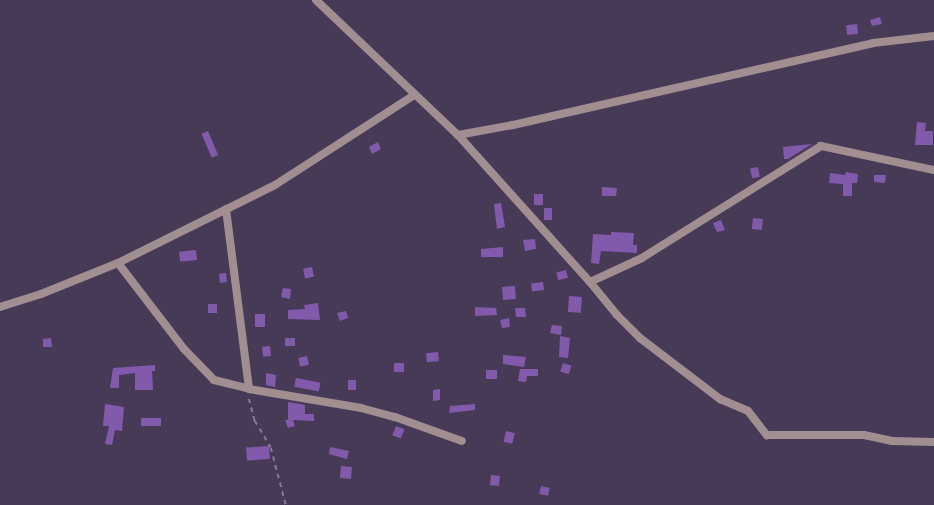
<!DOCTYPE html>
<html>
<head>
<meta charset="utf-8">
<style>
	body { margin:0 }
	#map { position:relative; width:934px; height:505px; overflow:hidden; background:#473a57; font-family:Lato,sans-serif }
	div>[style] { position:absolute }
	.building>* { inset:0; background:#825aac; transform-origin:0 0 }
	.path>* { height:1.5px; margin-top:-0.75px; transform-origin:0; background:repeating-linear-gradient(90deg,#867b94 0 4.5px,transparent 0 9px) }
	.street>* { height:8px; margin:-4px; padding:0 4px; transform-origin:4px; border-radius:4px; background:#a18e91 }
	span { translate:-50% -50%; white-space:nowrap; text-align:center; line-height:1.15; -webkit-text-stroke:4.5px #2a2432; paint-order:stroke }
</style>
</head>
<body>
<div id="map">
	<div class="building">
		<i style="clip-path:polygon(880px 17px,882px 24px,872px 26px,870px 20px)"></i>
		<i style="left:857px;top:24px;width:10px;height:11px;rotate:84deg"></i>
		<i style="clip-path:polygon(917px 122px,926px 123px,925px 131px,933px 131px,933px 145px,915px 145px)"></i>
		<i style="left:208px;top:131px;width:26px;height:7px;rotate:67deg"></i>
		<i style="clip-path:polygon(378px 142px,381px 149px,372px 154px,369px 147px)"></i>
		<i style="clip-path:polygon(812px 144px,788px 159px,784px 159px,783px 147px)"></i>
		<i style="left:758px;top:167px;width:10px;height:8px;rotate:79deg"></i>
		<i style="clip-path:polygon(846px 172px,858px 174px,857px 183px,852px 183px,852px 196px,843px 196px,843px 184px,829px 183px,830px 173px,845px 175px)"></i>
		<i style="clip-path:polygon(874px 175px,886px 175px,885px 183px,874px 182px)"></i>
		<i style="clip-path:polygon(602px 187px,617px 188px,616px 196px,602px 196px)"></i>
		<i style="left:534px;top:194px;width:9px;height:11px"></i>
		<i style="clip-path:polygon(501px 203px,505px 227px,497px 229px,494px 204px)"></i>
		<i style="left:544px;top:208px;width:8px;height:12px"></i>
		<i style="left:753px;top:218px;width:10px;height:11px;rotate:6deg"></i>
		<i style="clip-path:polygon(721px 220px,725px 230px,717px 232px,713px 223px)"></i>
		<i style="clip-path:polygon(611px 232px,634px 233px,633px 245px,637px 245px,637px 253px,601px 251px,599px 264px,591px 263px,593px 234px,611px 235px)"></i>
		<i style="clip-path:polygon(535px 239px,536px 249px,525px 251px,523px 240px)"></i>
		<i style="clip-path:polygon(503px 247px,503px 257px,481px 257px,481px 249px)"></i>
		<i style="left:196px;top:250px;width:10px;height:17px;rotate:84deg"></i>
		<i style="left:312px;top:267px;width:10px;height:9px;rotate:79deg"></i>
		<i style="left:566px;top:270px;width:8px;height:10px;rotate:76deg"></i>
		<i style="left:226px;top:273px;width:9px;height:7px;rotate:84deg"></i>
		<i style="left:543px;top:282px;width:8px;height:12px;rotate:83deg"></i>
		<i style="left:515px;top:286px;width:13px;height:13px;rotate:86deg"></i>
		<i style="clip-path:polygon(283px 288px,291px 289px,290px 299px,281px 297px)"></i>
		<i style="left:569px;top:296px;width:13px;height:16px;rotate:4deg"></i>
		<i style="clip-path:polygon(318px 303px,320px 320px,288px 319px,288px 310px,305px 309px,304px 305px)"></i>
		<i style="left:208px;top:304px;width:9px;height:9px"></i>
		<i style="clip-path:polygon(475px 307px,496px 308px,497px 315px,475px 316px)"></i>
		<i style="clip-path:polygon(515px 308px,525px 308px,526px 317px,516px 317px)"></i>
		<i style="clip-path:polygon(346px 311px,348px 318px,340px 321px,337px 313px)"></i>
		<i style="left:265px;top:314px;width:13px;height:10px;rotate:90deg"></i>
		<i style="clip-path:polygon(509px 318px,510px 327px,502px 328px,500px 320px)"></i>
		<i style="clip-path:polygon(552px 325px,562px 326px,561px 335px,550px 333px)"></i>
		<i style="clip-path:polygon(560px 336px,570px 338px,568px 358px,559px 357px)"></i>
		<i style="clip-path:polygon(51px 338px,52px 347px,43px 347px,43px 339px)"></i>
		<i style="left:285px;top:338px;width:10px;height:8px"></i>
		<i style="left:270px;top:346px;width:10px;height:8px;rotate:84deg"></i>
		<i style="left:438px;top:352px;width:9px;height:12px;rotate:84deg"></i>
		<i style="clip-path:polygon(503px 355px,526px 357px,524px 367px,503px 364px)"></i>
		<i style="left:307px;top:356px;width:9px;height:9px;rotate:77deg"></i>
		<i style="left:394px;top:363px;width:10px;height:9px"></i>
		<i style="left:563px;top:363px;width:9px;height:9px;rotate:18deg"></i>
		<i style="clip-path:polygon(155px 365px,155px 371px,152px 371px,153px 390px,135px 390px,135px 373px,119px 375px,119px 388px,110px 388px,113px 368px)"></i>
		<i style="clip-path:polygon(520px 369px,538px 369px,538px 376px,527px 376px,526px 382px,518px 381px)"></i>
		<i style="left:486px;top:370px;width:11px;height:9px"></i>
		<i style="clip-path:polygon(266px 373px,276px 375px,275px 387px,266px 385px)"></i>
		<i style="left:296px;top:378px;width:25px;height:9px;rotate:11deg"></i>
		<i style="left:348px;top:380px;width:8px;height:10px"></i>
		<i style="clip-path:polygon(440px 389px,440px 400px,433px 401px,433px 390px)"></i>
		<i style="clip-path:polygon(288px 402px,305px 405px,305px 414px,314px 414px,314px 421px,293px 420px,295px 426px,288px 428px,285px 420px,288px 420px)"></i>
		<i style="clip-path:polygon(105px 404px,124px 407px,122px 431px,115px 430px,112px 445px,105px 444px,109px 426px,103px 426px)"></i>
		<i style="clip-path:polygon(475px 404px,475px 410px,449px 413px,450px 406px)"></i>
		<i style="left:141px;top:418px;width:20px;height:8px"></i>
		<i style="left:396px;top:426px;width:9px;height:10px;rotate:21deg"></i>
		<i style="left:506px;top:431px;width:9px;height:11px;rotate:13deg"></i>
		<i style="left:269px;top:446px;width:13px;height:23px;rotate:86deg"></i>
		<i style="clip-path:polygon(330px 447px,349px 451px,347px 459px,329px 454px)"></i>
		<i style="left:341px;top:466px;width:11px;height:12px;rotate:5deg"></i>
		<i style="left:491px;top:475px;width:9px;height:10px;rotate:6deg"></i>
		<i style="left:541px;top:486px;width:9px;height:8px;rotate:13deg"></i>
	</div>
	<div class="path">
		<i style="left:249px;top:399px;width:23px;rotate:75deg"></i>
		<i style="left:255px;top:421px;width:31px;rotate:59deg"></i>
		<i style="left:271px;top:448px;width:59px;rotate:75.3deg"></i>
	</div>
	<div class="street">
		<i style="left:316px;top:0;width:196px;rotate:43.6deg"></i>
		<i style="left:458px;top:135px;width:198px;rotate:48.1deg"></i>
		<i style="left:458px;top:135px;width:56px;rotate:-10.3deg"></i>
		<i style="left:513px;top:125px;width:369px;rotate:-12.8deg"></i>
		<i style="left:873px;top:43px;width:61px;rotate:-6.5deg"></i>
		<i style="left:934px;top:170px;width:116px;rotate:-168deg"></i>
		<i style="left:821px;top:146px;width:211px;rotate:148deg"></i>
		<i style="left:642px;top:258px;width:57px;rotate:155.2deg"></i>
		<i style="left:590px;top:282px;width:43px;rotate:50.7deg"></i>
		<i style="left:617px;top:315px;width:33px;rotate:45deg"></i>
		<i style="left:640px;top:338px;width:101px;rotate:37.3deg"></i>
		<i style="left:720px;top:399px;width:30px;rotate:23deg"></i>
		<i style="left:748px;top:411px;width:31px;rotate:52deg"></i>
		<i style="left:767px;top:435px;width:97px"></i>
		<i style="left:864px;top:435px;width:29px;rotate:12deg"></i>
		<i style="left:892px;top:441px;width:42px;rotate:1.4deg"></i>
		<i style="left:226px;top:209px;width:181px;rotate:82.7deg"></i>
		<i style="left:118px;top:263px;width:108px;rotate:52.5deg"></i>
		<i style="left:184px;top:349px;width:43px;rotate:45.9deg"></i>
		<i style="left:214px;top:380px;width:36px;rotate:14deg"></i>
		<i style="left:249px;top:389px;width:114px;rotate:9.6deg"></i>
		<i style="left:361px;top:408px;width:35px;rotate:15deg"></i>
		<i style="left:395px;top:417px;width:71px;rotate:19.7deg"></i>
		<i style="left:0;top:307px;width:43px;rotate:-17.6deg"></i>
		<i style="left:41px;top:294px;width:83px;rotate:-21.9deg"></i>
		<i style="left:118px;top:263px;width:175px;rotate:-26.4deg"></i>
		<i style="left:275px;top:185px;width:166px;rotate:-32.9deg"></i>
	</div>
</div>
</body>
</html>
